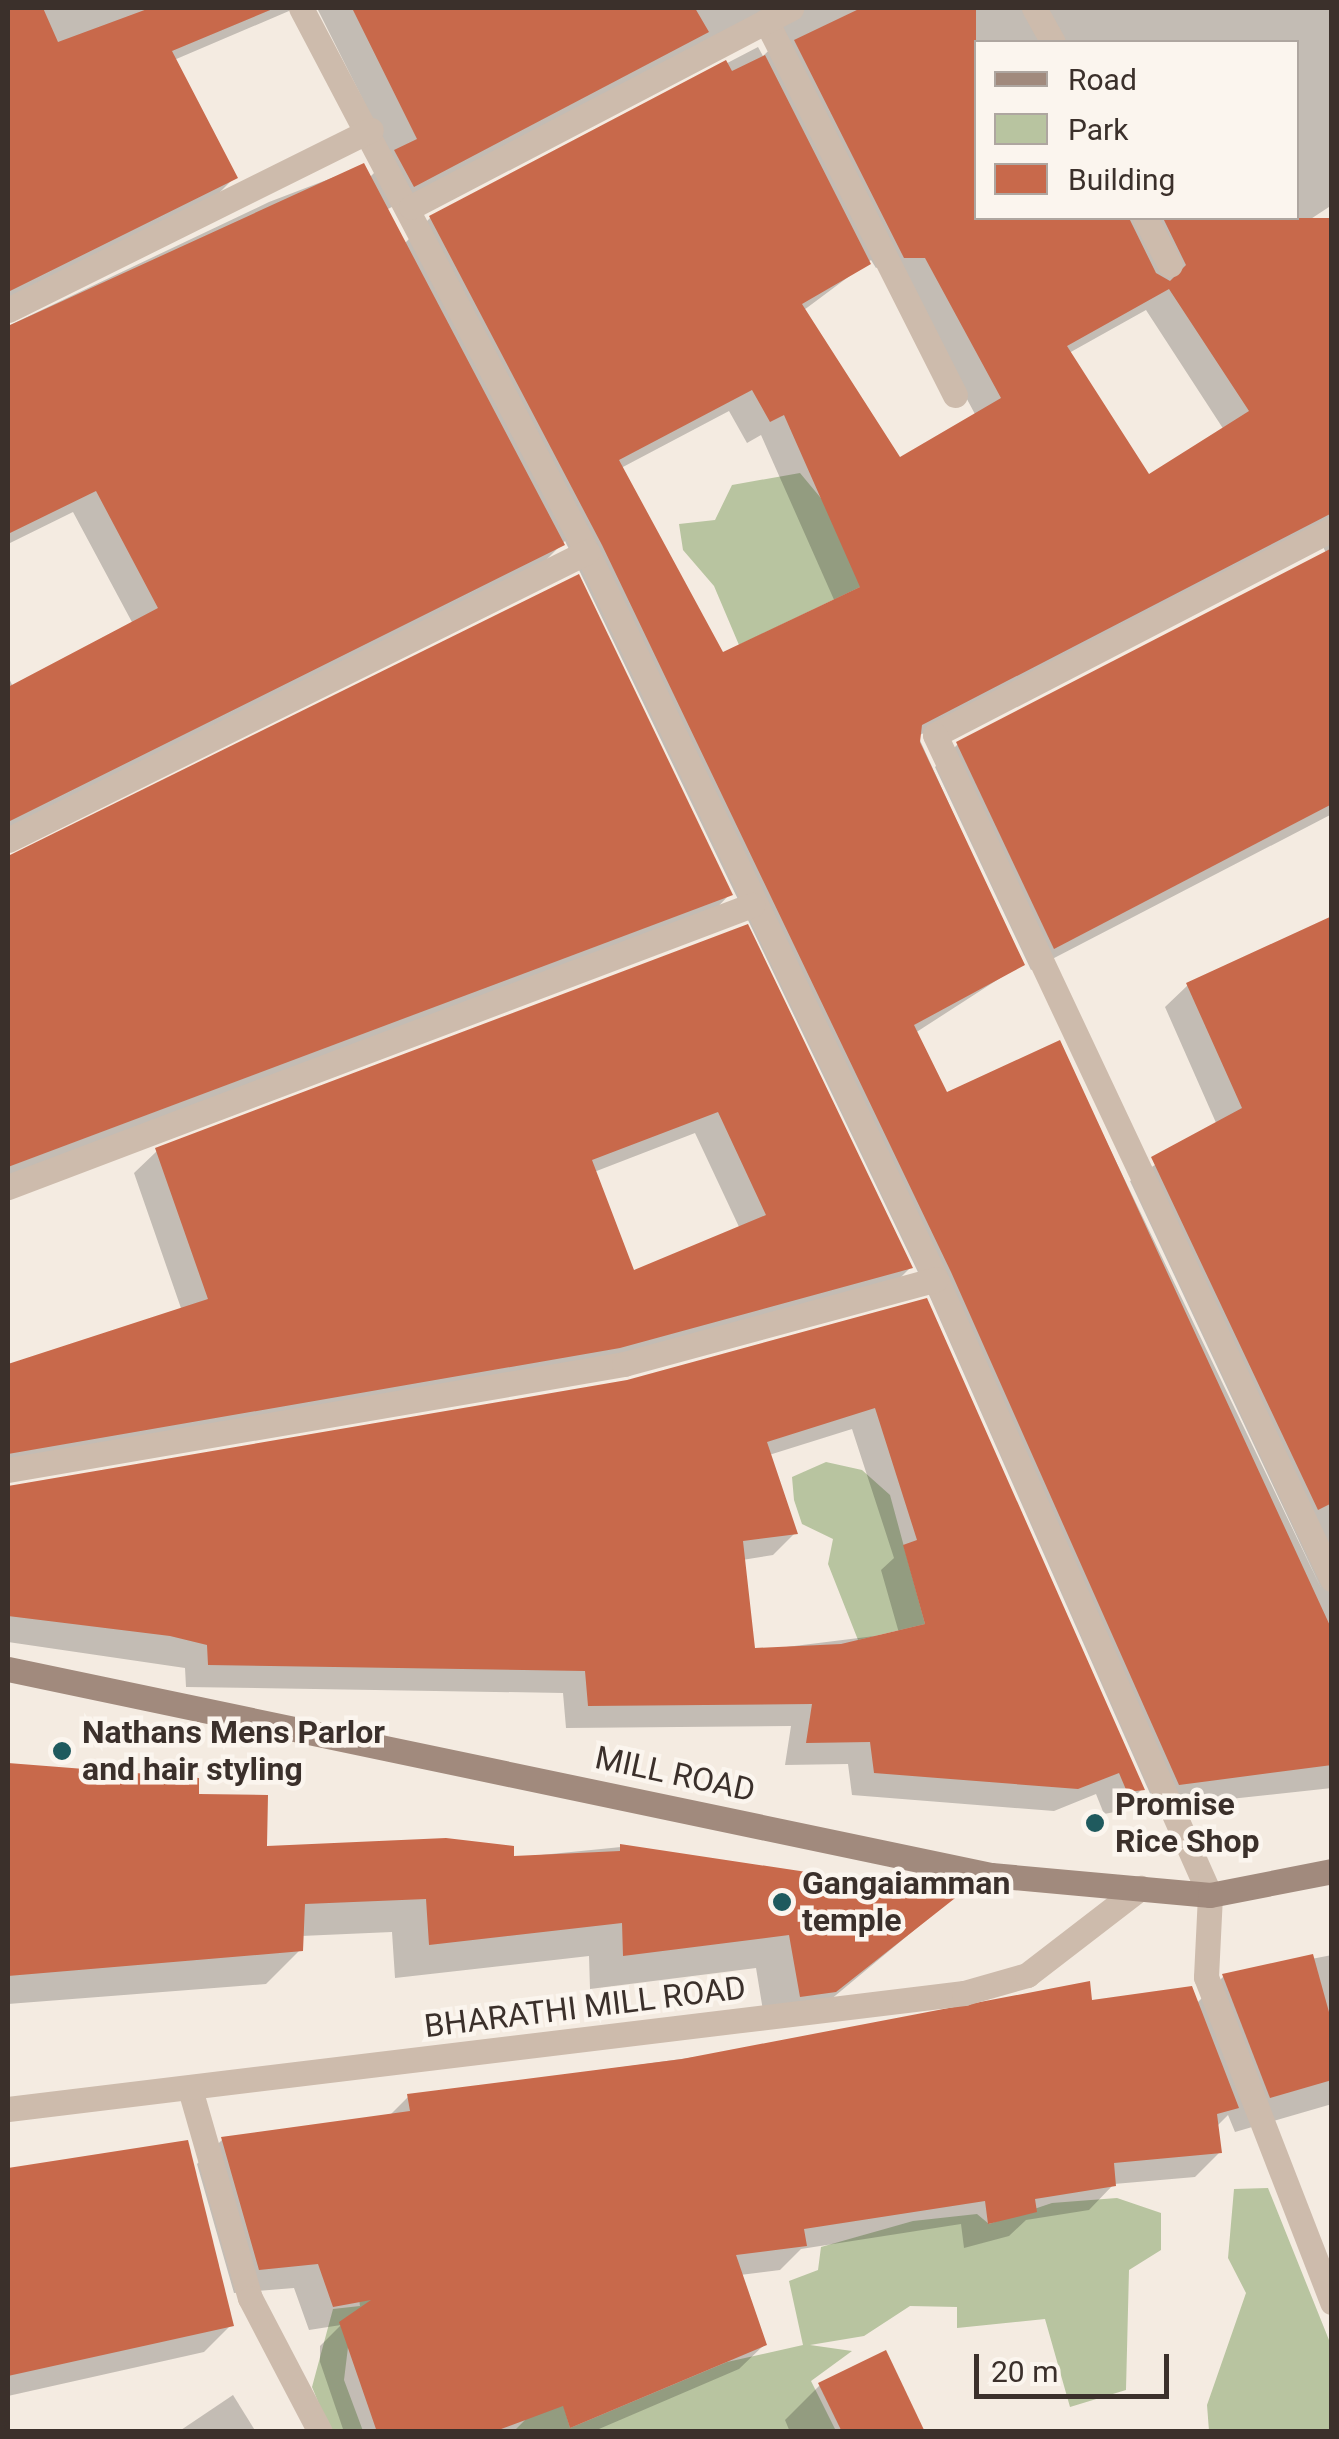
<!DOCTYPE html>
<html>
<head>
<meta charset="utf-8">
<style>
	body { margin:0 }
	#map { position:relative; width:1339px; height:2439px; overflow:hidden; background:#f4ebe1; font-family:Roboto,sans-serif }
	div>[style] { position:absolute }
	.green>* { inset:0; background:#b8c4a0 }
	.shadow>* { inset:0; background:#0003 }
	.building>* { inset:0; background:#c8694b }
	.street>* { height:25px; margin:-12.5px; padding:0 12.5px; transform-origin:12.5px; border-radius:12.5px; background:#cdbbac }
	.secondary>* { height:25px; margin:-12.5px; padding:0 12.5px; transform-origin:12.5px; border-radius:12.5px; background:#a18a7d }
	.dots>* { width:28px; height:28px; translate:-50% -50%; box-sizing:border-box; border:5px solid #fbf5ee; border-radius:50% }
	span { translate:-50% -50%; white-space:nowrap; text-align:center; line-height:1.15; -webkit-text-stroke:9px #fbf5ee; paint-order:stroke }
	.poi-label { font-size:32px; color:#3b302b; font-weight:700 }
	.left { translate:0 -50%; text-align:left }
	.street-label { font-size:32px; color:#3b302b }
	.frame { position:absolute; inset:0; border:10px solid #3b302b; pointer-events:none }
	.legend { position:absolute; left:974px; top:40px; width:325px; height:180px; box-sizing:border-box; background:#fbf5ee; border:2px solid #aea6a0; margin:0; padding:12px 18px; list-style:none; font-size:30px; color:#3b302b }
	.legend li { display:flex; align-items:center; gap:20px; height:50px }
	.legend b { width:50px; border:2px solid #aea6a0 }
	.scale { position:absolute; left:974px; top:2354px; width:195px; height:45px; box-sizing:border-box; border:5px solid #3b302b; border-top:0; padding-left:12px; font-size:30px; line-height:35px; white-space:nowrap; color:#3b302b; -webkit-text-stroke:8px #fbf5ee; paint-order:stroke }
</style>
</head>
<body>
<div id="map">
	<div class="green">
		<i style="clip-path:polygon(800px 473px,885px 575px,739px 645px,714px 586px,683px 550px,679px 524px,715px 520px,732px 485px)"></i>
		<i style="clip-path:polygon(826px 1462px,862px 1470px,890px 1495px,925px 1624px,858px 1640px,828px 1564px,833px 1539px,802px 1524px,794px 1500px,792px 1477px)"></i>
		<i style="clip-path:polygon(1268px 2188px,1331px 2345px,1331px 2431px,1209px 2431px,1207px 2405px,1246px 2293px,1228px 2258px,1234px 2189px)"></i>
		<i style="clip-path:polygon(1117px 2198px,1161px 2213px,1161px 2250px,1129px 2270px,1126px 2390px,1070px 2407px,1045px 2319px,957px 2328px,957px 2307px,910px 2306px,864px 2336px,810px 2345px,852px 2351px,811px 2381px,836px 2431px,514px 2431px,525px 2420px,348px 2347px,344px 2380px,363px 2431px,330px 2431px,312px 2387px,333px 2309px,360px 2306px,356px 2276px,543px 2335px,570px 2428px,727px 2362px,803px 2345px,789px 2281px,818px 2270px,821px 2247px,913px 2221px,977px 2214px,989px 2224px,1052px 2203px)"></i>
	</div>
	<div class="shadow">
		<i style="clip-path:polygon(8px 8px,296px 8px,174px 60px,235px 177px,212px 200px,8px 308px)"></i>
		<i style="clip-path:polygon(evenodd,317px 8px,1332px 8px,1332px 205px,1294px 230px,1332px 287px,1332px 814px,1031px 970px,935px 767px,958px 744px,1326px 553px,1319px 538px,1300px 536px,918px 736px,1022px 964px,915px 1033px,946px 1095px,1059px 1043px,1322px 1590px,1130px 1181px,1217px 1125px,1165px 1007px,1188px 985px,1332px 919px,1332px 1788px,1156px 1807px,929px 1295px,565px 541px,539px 567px,8px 832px,8px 676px,13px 687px,133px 624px,73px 512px,8px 544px,8px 326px,269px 202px,363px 166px,369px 178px,391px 156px,317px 8px,769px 13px,786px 34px,763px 56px,758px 47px,430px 218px,404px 244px,386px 210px,769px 13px,317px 8px,976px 42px,1296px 42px,1296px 218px,976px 218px,976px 42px,317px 8px,892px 259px,976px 416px,899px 461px,804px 310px,871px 260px,876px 268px,892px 259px,317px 8px,1146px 310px,1224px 430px,1148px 477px,1069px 353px,1146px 310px,317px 8px,729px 411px,747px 443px,761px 435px,835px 602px,722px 655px,621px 468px,729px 411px)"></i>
		<i style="clip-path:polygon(8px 856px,16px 857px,730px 894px,708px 917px,8px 1181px)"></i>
		<i style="clip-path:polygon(evenodd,746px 927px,910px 1268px,887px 1291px,596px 1370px,8px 1471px,8px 1366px,182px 1311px,134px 1173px,157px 1151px,746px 927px,695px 1133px,740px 1229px,632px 1274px,594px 1172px,695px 1133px)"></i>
		<i style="clip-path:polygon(evenodd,925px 1301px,1142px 1789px,1120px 1811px,1104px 1814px,1096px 1794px,1054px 1811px,852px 1795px,848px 1764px,785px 1765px,791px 1726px,566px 1728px,563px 1693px,186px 1687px,185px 1668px,8px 1642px,8px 1487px,627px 1382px,925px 1301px,852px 1429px,894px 1558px,881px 1570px,899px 1633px,753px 1651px,742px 1560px,773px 1555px,795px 1533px,769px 1455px,852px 1429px)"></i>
		<i style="clip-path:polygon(8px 1746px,8px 1766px,196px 1780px,197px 1797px,265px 1849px,511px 1858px,621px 1847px,954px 1897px,800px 2025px,766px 2029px,756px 1968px,590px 1989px,589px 1956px,395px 1978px,392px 1932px,301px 1936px,300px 1950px,266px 1984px,8px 2004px)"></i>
		<i style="clip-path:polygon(1332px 1955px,1332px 2104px,1235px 2132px,1228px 2115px,1216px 2127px,1220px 2152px,1195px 2177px,1114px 2184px,1089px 2210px,1026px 2220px,1009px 2236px,964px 2248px,961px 2224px,801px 2249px,780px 2270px,740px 2275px,764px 2345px,739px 2369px,592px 2432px,344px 2432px,320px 2362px,320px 2346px,341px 2325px,309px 2330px,294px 2288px,234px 2293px,197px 2164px,222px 2140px,388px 2117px,408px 2097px,1090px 2002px,1196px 2004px,1224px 1976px)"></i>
		<i style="clip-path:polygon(186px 2142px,231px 2325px,204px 2352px,8px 2396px,8px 2171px)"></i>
		<i style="clip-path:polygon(820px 2385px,922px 2432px,790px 2432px,785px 2420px)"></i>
		<i style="clip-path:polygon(233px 2395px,256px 2432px,178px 2432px)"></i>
	</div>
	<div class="building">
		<i style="clip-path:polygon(8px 8px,43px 8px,58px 42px,150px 8px,275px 8px,172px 51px,238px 178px,8px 292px)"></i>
		<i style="clip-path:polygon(352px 8px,695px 8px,709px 32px,414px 187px,394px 150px,417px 139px)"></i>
		<i style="clip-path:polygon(evenodd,861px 8px,976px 8px,976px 218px,1129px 218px,1156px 273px,1170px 281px,1186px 265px,1163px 218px,1332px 218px,1332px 513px,922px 725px,920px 742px,1025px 965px,914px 1025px,947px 1092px,1060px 1040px,1332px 1630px,1332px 1765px,1179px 1785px,951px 1272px,602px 545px,429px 216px,726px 60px,732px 71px,765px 55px,871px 264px,802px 304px,900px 457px,1001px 398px,925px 258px,904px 258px,794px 40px,861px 8px,1169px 289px,1249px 411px,1149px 474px,1067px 346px,1169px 289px,861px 8px,752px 390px,770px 422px,784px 415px,860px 587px,723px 652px,619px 460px,752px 390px)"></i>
		<i style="clip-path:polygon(364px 163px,565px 545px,8px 822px,8px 687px,158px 608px,96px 491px,8px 534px,8px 326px)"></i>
		<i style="clip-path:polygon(1332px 548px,1332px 804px,1054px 949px,956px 742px)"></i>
		<i style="clip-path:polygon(579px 574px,733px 895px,8px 1167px,8px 856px)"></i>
		<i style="clip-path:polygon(1332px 916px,1332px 1503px,1318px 1510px,1151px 1157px,1242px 1108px,1186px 983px)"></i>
		<i style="clip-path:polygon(evenodd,748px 924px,913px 1268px,620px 1348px,8px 1454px,8px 1364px,208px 1299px,155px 1148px,748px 924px,718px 1112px,766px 1215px,634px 1270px,592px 1160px,718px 1112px)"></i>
		<i style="clip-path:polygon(evenodd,927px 1298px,1145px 1790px,1127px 1792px,1119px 1773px,1078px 1789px,874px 1773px,870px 1742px,806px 1743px,812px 1704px,588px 1706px,585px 1671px,208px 1665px,207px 1645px,170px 1636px,8px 1616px,8px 1486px,627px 1380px,927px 1298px,875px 1408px,917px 1540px,903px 1545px,925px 1624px,841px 1644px,755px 1648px,743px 1541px,798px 1534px,767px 1442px,875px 1408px)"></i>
		<i style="clip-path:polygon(8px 1763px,199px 1778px,199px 1794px,268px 1795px,267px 1846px,446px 1838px,514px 1846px,514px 1856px,620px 1851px,620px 1844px,959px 1895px,836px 1992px,800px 1997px,789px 1935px,623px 1956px,622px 1923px,429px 1945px,426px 1899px,305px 1904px,303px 1951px,8px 1976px)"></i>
		<i style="clip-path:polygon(1313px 1954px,1332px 2023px,1332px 2080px,1270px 2098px,1222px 1974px)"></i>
		<i style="clip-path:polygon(1090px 1981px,1092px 2000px,1192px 1986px,1239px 2108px,1217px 2114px,1222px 2153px,1114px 2163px,1116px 2186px,1035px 2199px,1037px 2212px,988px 2224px,985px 2201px,804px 2229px,807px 2246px,736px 2255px,767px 2345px,570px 2428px,563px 2406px,493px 2432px,377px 2432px,339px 2322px,371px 2300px,333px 2307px,318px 2264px,259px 2270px,221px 2137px,410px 2111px,407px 2094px,682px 2059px)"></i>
		<i style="clip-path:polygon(188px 2140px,234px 2326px,8px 2376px,8px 2168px)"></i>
		<i style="clip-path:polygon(886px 2350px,925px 2432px,842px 2432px,818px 2383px)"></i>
	</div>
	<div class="street">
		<i style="left:301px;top:8px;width:615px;rotate:62.27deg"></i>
		<i style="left:587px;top:552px;width:806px;rotate:64.36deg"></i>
		<i style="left:936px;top:1279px;width:674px;rotate:66.02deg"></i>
		<i style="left:1210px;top:1895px;width:82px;rotate:92.8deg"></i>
		<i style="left:1206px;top:1977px;width:349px;rotate:68.8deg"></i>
		<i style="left:1034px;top:8px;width:39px;rotate:61deg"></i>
		<i style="left:766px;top:21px;width:419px;rotate:63.2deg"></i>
		<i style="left:411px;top:207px;width:429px;rotate:-27.6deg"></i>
		<i style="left:1145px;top:218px;width:53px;rotate:62deg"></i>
		<i style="left:8px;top:310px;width:405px;rotate:-26.4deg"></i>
		<i style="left:1332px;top:529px;width:447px;rotate:152.6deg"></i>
		<i style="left:935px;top:735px;width:933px;rotate:64.81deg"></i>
		<i style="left:8px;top:840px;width:647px;rotate:-26.45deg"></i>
		<i style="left:8px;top:1187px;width:796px;rotate:-20.76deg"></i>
		<i style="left:8px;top:1470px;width:625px;rotate:-9.76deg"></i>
		<i style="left:624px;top:1364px;width:323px;rotate:-15.2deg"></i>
		<i style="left:190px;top:2089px;width:217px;rotate:74deg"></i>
		<i style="left:250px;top:2298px;width:151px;rotate:62.4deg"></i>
		<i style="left:8px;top:2109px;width:963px;rotate:-6.92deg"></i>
		<i style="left:964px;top:1993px;width:66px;rotate:-15.9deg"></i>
		<i style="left:1027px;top:1975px;width:143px;rotate:-37.6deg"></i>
	</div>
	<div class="secondary">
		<i style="left:8px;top:1669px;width:1004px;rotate:11.84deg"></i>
		<i style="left:991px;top:1875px;width:220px;rotate:5.2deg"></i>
		<i style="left:1210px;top:1895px;width:124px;rotate:-11.1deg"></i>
	</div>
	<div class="dots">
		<i style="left:62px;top:1751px;background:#1f5a5e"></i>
		<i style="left:1095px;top:1823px;background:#1f5a5e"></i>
		<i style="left:782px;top:1902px;background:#1f5a5e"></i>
	</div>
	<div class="poi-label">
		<span class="left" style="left:82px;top:1751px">Nathans Mens Parlor<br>and hair styling</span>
		<span class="left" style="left:1115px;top:1823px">Promise<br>Rice Shop</span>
		<span class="left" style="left:802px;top:1902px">Gangaiamman<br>temple</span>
	</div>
	<div class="street-label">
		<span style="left:675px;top:1774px;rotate:12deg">MILL ROAD</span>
		<span style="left:585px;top:2007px;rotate:-7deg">BHARATHI MILL ROAD</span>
	</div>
	<div class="frame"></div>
	<ul class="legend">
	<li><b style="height:12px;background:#a18a7d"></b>Road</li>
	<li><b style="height:28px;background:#b8c4a0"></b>Park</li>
	<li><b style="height:28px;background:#c8694b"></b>Building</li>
	</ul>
	<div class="scale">20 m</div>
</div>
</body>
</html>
